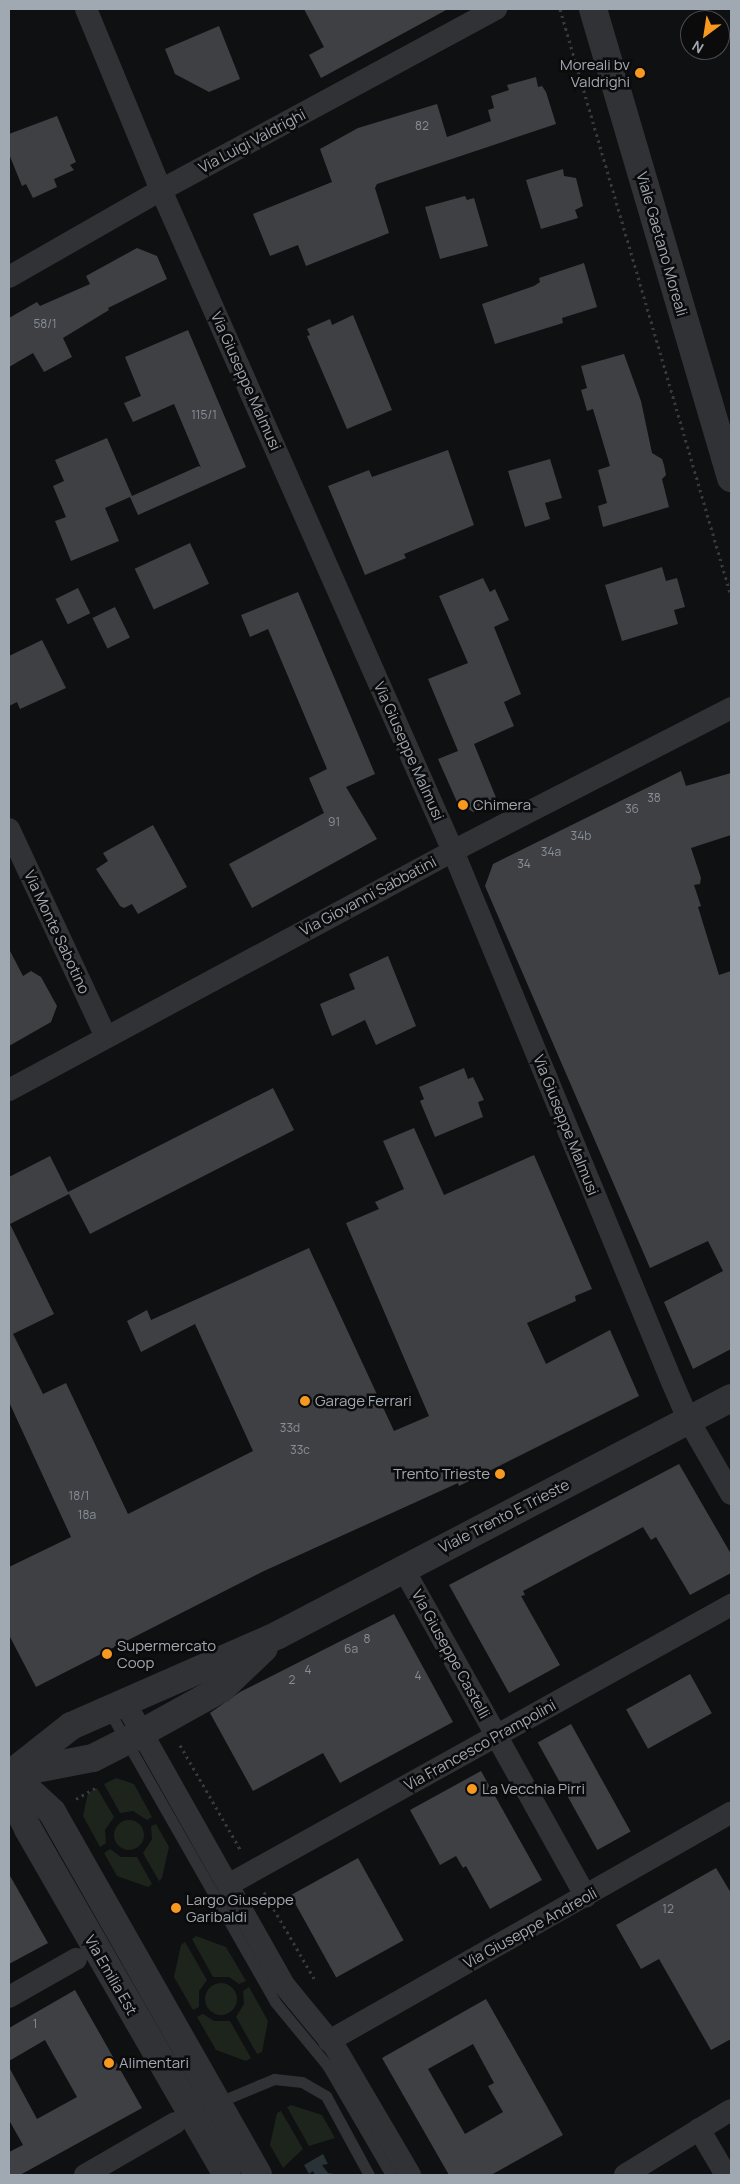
<!DOCTYPE html>
<html>
<head>
<meta charset="utf-8">
<style>
	body { margin:0 }
	#map { position:relative; width:740px; height:2184px; overflow:hidden; background:#0f1011; font-family:Manrope,sans-serif }
	div>[style] { position:absolute }
	.green>* { inset:0; background:#1c241c }
	.round { border-radius:50% }
	.water>* { inset:0; background:#283237 }
	.building>* { inset:0; background:#3e4044; transform-origin:0 0 }
	.path>* { height:3px; margin-top:-1.5px; transform-origin:0; background:repeating-linear-gradient(90deg,#36393d 0 2.5px,transparent 0 6.5px) }
	.service>* { height:11px; margin:-5.5px; padding:0 5.5px; transform-origin:5.5px; border-radius:5.5px; background:#303236 }
	.minor>* { height:22px; margin:-11px; padding:0 11px; transform-origin:11px; border-radius:11px; background:#303236 }
	.tertiary>* { height:28px; margin:-14px; padding:0 14px; transform-origin:14px; border-radius:14px; background:#303236 }
	.dots>* { width:14px; height:14px; translate:-50% -50%; box-sizing:border-box; border:2px solid #0b0b0c; border-radius:50% }
	span { translate:-50% -50%; white-space:nowrap; text-align:center; line-height:1.15; -webkit-text-stroke:5px #0b0b0c; paint-order:stroke }
	.number-label { font-size:12px; color:#888e96 }
	.number-label span { -webkit-text-stroke-width:0 }
	.poi-label { font-size:15px; color:#a0a8b2 }
	.right { translate:-100% -50%; text-align:right }
	.left { translate:0 -50%; text-align:left }
	.street-label { font-size:15px; color:#a0a8b2 }
	.frame { position:absolute; inset:0; border:10px solid #a0a8b2; pointer-events:none }
	.north { position:absolute; left:680px; top:10px; width:50px; height:50px; box-sizing:border-box; background:#0b0b0c; border:1px solid #474a4e; border-radius:50%; rotate:211deg; font-size:14px; font-weight:700; line-height:20px; text-align:center; color:#a0a8b2 }
	.north::after { content:''; display:block; margin:auto; width:18px; height:22px; background:#f79921; clip-path:polygon(50% 0,100% 100%,50% 72%,0 100%) }
</style>
</head>
<body>
<div id="map">
	<div class="green">
		<i style="clip-path:polygon(116px 1778px,134px 1784px,152px 1817px,147px 1820px,133px 1811px,120px 1813px,104px 1784px)"></i>
		<i style="clip-path:polygon(97px 1788px,114px 1817px,105px 1830px,106px 1843px,100px 1847px,83px 1816px,88px 1793px)"></i>
		<i class="round" style="left:114px;top:1820px;width:30px;height:30px"></i>
		<i style="clip-path:polygon(156px 1824px,169px 1847px,162px 1878px,159px 1881px,143px 1853px,152px 1839px,151px 1826px)"></i>
		<i style="clip-path:polygon(110px 1849px,121px 1857px,137px 1857px,152px 1884px,148px 1887px,117px 1876px,104px 1853px)"></i>
		<i style="clip-path:polygon(196px 1936px,226px 1947px,246px 1981px,239px 1984px,229px 1977px,213px 1977px,192px 1939px)"></i>
		<i style="clip-path:polygon(185px 1942px,207px 1980px,199px 1991px,199px 2007px,193px 2010px,174px 1977px,181px 1945px)"></i>
		<i class="round" style="left:205px;top:1983px;width:32px;height:32px"></i>
		<i style="clip-path:polygon(249px 1987px,268px 2021px,262px 2052px,257px 2054px,236px 2017px,244px 2004px,243px 1991px)"></i>
		<i style="clip-path:polygon(203px 2014px,214px 2021px,230px 2021px,251px 2058px,246px 2061px,216px 2050px,197px 2017px)"></i>
		<i style="clip-path:polygon(291px 2105px,322px 2115px,335px 2138px,309px 2146px,287px 2107px)"></i>
		<i style="clip-path:polygon(281px 2111px,303px 2149px,283px 2168px,270px 2145px,277px 2113px)"></i>
	</div>
	<div class="water">
		<i style="clip-path:polygon(323px 2154px,328px 2164px,322px 2165px,328px 2173px,339px 2175px,315px 2175px,313px 2171px,309px 2174px,304px 2165px)"></i>
	</div>
	<div class="building">
		<i style="clip-path:polygon(304px 9px,448px 9px,321px 78px,309px 55px,324px 47px)"></i>
		<i style="clip-path:polygon(219px 26px,240px 79px,209px 92px,175px 74px,165px 49px)"></i>
		<i style="clip-path:polygon(536px 77px,538px 87px,542px 86px,546px 92px,556px 124px,377px 184px,375px 188px,389px 233px,306px 266px,298px 245px,270px 256px,253px 214px,332px 182px,320px 149px,358px 128px,437px 104px,447px 137px,491px 121px,488px 110px,494px 108px,491px 96px,509px 90px,507px 85px)"></i>
		<i style="clip-path:polygon(57px 116px,76px 162px,70px 165px,74px 170px,54px 179px,57px 187px,33px 198px,26px 184px,22px 186px,9px 154px,9px 134px)"></i>
		<i style="clip-path:polygon(563px 169px,564px 176px,576px 178px,583px 206px,575px 210px,578px 218px,541px 229px,526px 180px)"></i>
		<i style="clip-path:polygon(465px 196px,467px 200px,474px 198px,488px 246px,440px 259px,425px 207px)"></i>
		<i style="clip-path:polygon(137px 248px,157px 256px,167px 279px,108px 308px,109px 310px,63px 338px,72px 357px,44px 372px,33px 353px,9px 367px,9px 318px,37px 302px,40px 306px,90px 284px,86px 276px)"></i>
		<i style="clip-path:polygon(584px 263px,597px 307px,562px 318px,563px 323px,495px 344px,482px 304px,534px 286px,540px 282px,539px 278px)"></i>
		<i style="clip-path:polygon(353px 315px,392px 410px,347px 429px,307px 336px,310px 335px,307px 329px,330px 319px,332px 325px)"></i>
		<i style="clip-path:polygon(188px 330px,246px 467px,138px 515px,130px 497px,105px 508px,119px 541px,71px 561px,55px 521px,66px 517px,53px 486px,64px 481px,55px 460px,107px 438px,132px 496px,199px 466px,201px 468px,174px 404px,133px 422px,124px 403px,141px 396px,125px 357px)"></i>
		<i style="clip-path:polygon(624px 354px,641px 401px,652px 453px,662px 459px,664px 465px,666px 475px,662px 479px,669px 507px,603px 527px,598px 506px,607px 503px,598px 470px,610px 466px,593px 409px,587px 411px,581px 390px,587px 388px,581px 366px)"></i>
		<i style="clip-path:polygon(448px 450px,474px 525px,404px 554px,406px 558px,365px 575px,328px 486px,369px 470px,372px 477px)"></i>
		<i style="clip-path:polygon(550px 459px,562px 498px,545px 503px,550px 519px,525px 527px,508px 471px)"></i>
		<i style="left:190px;top:543px;width:45px;height:61px;rotate:65deg"></i>
		<i style="clip-path:polygon(662px 567px,666px 581px,677px 578px,685px 607px,674px 610px,678px 624px,622px 641px,605px 585px)"></i>
		<i style="clip-path:polygon(483px 578px,490px 592px,495px 589px,509px 620px,494px 627px,521px 694px,504px 702px,514px 726px,474px 744px,497px 800px,473px 812px,457px 802px,438px 759px,458px 751px,428px 679px,468px 663px,439px 596px)"></i>
		<i style="left:78px;top:588px;width:28px;height:25px;rotate:64deg"></i>
		<i style="clip-path:polygon(298px 592px,375px 774px,346px 787px,377px 839px,252px 908px,229px 864px,324px 813px,309px 778px,327px 769px,268px 629px,250px 637px,241px 615px)"></i>
		<i style="left:115px;top:607px;width:34px;height:25px;rotate:64deg"></i>
		<i style="clip-path:polygon(42px 640px,66px 688px,20px 709px,17px 702px,9px 706px,9px 656px)"></i>
		<i style="clip-path:polygon(681px 771px,686px 786px,731px 773px,731px 835px,691px 848px,701px 878px,700px 884px,694px 885px,701px 906px,698px 907px,719px 975px,731px 971px,731px 1349px,693px 1369px,664px 1302px,723px 1271px,708px 1241px,650px 1268px,485px 886px,493px 864px)"></i>
		<i style="clip-path:polygon(153px 825px,187px 887px,138px 914px,132px 904px,124px 908px,120px 906px,96px 869px,108px 861px,103px 853px)"></i>
		<i style="clip-path:polygon(9px 949px,23px 976px,31px 971px,41px 977px,57px 1006px,51px 1022px,9px 1046px)"></i>
		<i style="clip-path:polygon(388px 956px,416px 1026px,376px 1045px,365px 1020px,332px 1036px,320px 1004px,355px 989px,349px 974px)"></i>
		<i style="clip-path:polygon(464px 1068px,468px 1079px,473px 1077px,484px 1100px,478px 1102px,483px 1117px,435px 1137px,420px 1101px,424px 1099px,419px 1087px)"></i>
		<i style="clip-path:polygon(273px 1088px,294px 1130px,90px 1234px,69px 1194px,10px 1224px,54px 1314px,13px 1334px,43px 1394px,66px 1383px,128px 1514px,253px 1451px,195px 1324px,141px 1352px,127px 1321px,147px 1310px,151px 1320px,309px 1248px,394px 1431px,429px 1416px,346px 1223px,379px 1209px,375px 1202px,404px 1189px,383px 1141px,414px 1128px,444px 1195px,534px 1155px,592px 1289px,575px 1296px,576px 1301px,527px 1323px,546px 1364px,610px 1330px,639px 1396px,459px 1486px,458px 1483px,264px 1571px,36px 1687px,9px 1635px,9px 1567px,71px 1537px,9px 1402px,9px 1177px,50px 1156px,68px 1192px)"></i>
		<i style="clip-path:polygon(679px 1464px,731px 1554px,731px 1573px,690px 1595px,656px 1537px,651px 1540px,643px 1527px,523px 1591px,525px 1595px,521px 1596px,560px 1665px,509px 1693px,449px 1585px)"></i>
		<i style="clip-path:polygon(394px 1614px,453px 1722px,340px 1783px,323px 1753px,253px 1791px,210px 1713px,240px 1692px)"></i>
		<i style="left:690px;top:1674px;width:45px;height:73px;rotate:61deg"></i>
		<i style="left:571px;top:1724px;width:123px;height:38px;rotate:61deg"></i>
		<i style="clip-path:polygon(481px 1771px,542px 1880px,490px 1909px,466px 1866px,463px 1868px,456px 1856px,440px 1865px,410px 1810px)"></i>
		<i style="left:358px;top:1858px;width:94px;height:77px;rotate:61deg"></i>
		<i style="clip-path:polygon(716px 1868px,731px 1893px,731px 2039px,711px 2050px,659px 1959px,641px 1969px,616px 1925px)"></i>
		<i style="clip-path:polygon(9px 1874px,48px 1943px,9px 1964px)"></i>
		<i style="clip-path:polygon(75px 1990px,142px 2108px,20px 2175px,9px 2175px,9px 2152px,23px 2145px,9px 2120px,9px 2067px,37px 2119px,77px 2097px,45px 2040px,9px 2061px,9px 2028px)"></i>
		<i style="clip-path:polygon(evenodd,486px 1999px,563px 2135px,491px 2175px,449px 2175px,382px 2058px,486px 1999px,473px 2044px,494px 2083px,488px 2086px,503px 2112px,465px 2134px,428px 2069px,473px 2044px)"></i>
	</div>
	<div class="path">
		<i style="left:560px;top:9px;width:611px;rotate:73.76deg"></i>
		<i style="left:180px;top:1745px;width:120px;rotate:60deg"></i>
		<i style="left:76px;top:1799px;width:24px;rotate:-30deg"></i>
		<i style="left:264px;top:1892px;width:102px;rotate:59.9deg"></i>
	</div>
	<div class="service">
		<i style="left:108px;top:1709px;width:337px;rotate:60.3deg"></i>
		<i style="left:275px;top:2002px;width:82px;rotate:50.5deg"></i>
		<i style="left:327px;top:2065px;width:127px;rotate:59.8deg"></i>
		<i style="left:219px;top:2102px;width:60px;rotate:-22.7deg"></i>
		<i style="left:274px;top:2079px;width:28px;rotate:6deg"></i>
		<i style="left:302px;top:2082px;width:28px;rotate:30deg"></i>
		<i style="left:326px;top:2096px;width:90px;rotate:61.4deg"></i>
	</div>
	<div class="minor">
		<i style="left:86px;top:9px;width:196px;rotate:67.5deg"></i>
		<i style="left:161px;top:190px;width:723px;rotate:66.17deg"></i>
		<i style="left:453px;top:851px;width:574px;rotate:67.59deg"></i>
		<i style="left:672px;top:1382px;width:43px;rotate:66.4deg"></i>
		<i style="left:689px;top:1421px;width:84px;rotate:60.1deg"></i>
		<i style="left:9px;top:277px;width:175px;rotate:-29.8deg"></i>
		<i style="left:161px;top:190px;width:381px;rotate:-28.4deg"></i>
		<i style="left:9px;top:829px;width:227px;rotate:65deg"></i>
		<i style="left:9px;top:1090px;width:504px;rotate:-28.29deg"></i>
		<i style="left:453px;top:851px;width:313px;rotate:-27.2deg"></i>
		<i style="left:403px;top:1568px;width:376px;rotate:60.9deg"></i>
		<i style="left:124px;top:1701px;width:326px;rotate:60.6deg"></i>
		<i style="left:284px;top:1985px;width:80px;rotate:50.6deg"></i>
		<i style="left:335px;top:2047px;width:148px;rotate:59.6deg"></i>
		<i style="left:228px;top:1885px;width:576px;rotate:-29.1deg"></i>
		<i style="left:9px;top:1997px;width:77px;rotate:-29.6deg"></i>
		<i style="left:329px;top:2041px;width:462px;rotate:-29.6deg"></i>
		<i style="left:699px;top:2129px;width:53px;rotate:59.6deg"></i>
		<i style="left:85px;top:2175px;width:104px;rotate:-30deg"></i>
		<i style="left:625px;top:2175px;width:124px;rotate:-31.5deg"></i>
	</div>
	<div class="tertiary">
		<i style="left:593px;top:9px;width:489px;rotate:73.6deg"></i>
		<i style="left:10px;top:1773px;width:43px;rotate:75.3deg"></i>
		<i style="left:21px;top:1815px;width:16px;rotate:63deg"></i>
		<i style="left:28px;top:1829px;width:399px;rotate:60.1deg"></i>
		<i style="left:15px;top:1773px;width:79px;rotate:-10.9deg"></i>
		<i style="left:93px;top:1758px;width:38px;rotate:-27deg"></i>
		<i style="left:127px;top:1741px;width:107px;rotate:-29deg"></i>
		<i style="left:221px;top:1689px;width:59px;rotate:-43.6deg"></i>
		<i style="left:11px;top:1774px;width:56px;rotate:42.8deg"></i>
		<i style="left:52px;top:1812px;width:417px;rotate:60.4deg"></i>
		<i style="left:9px;top:1775px;width:79px;rotate:-38.3deg"></i>
		<i style="left:71px;top:1726px;width:226px;rotate:-23.7deg"></i>
		<i style="left:278px;top:1635px;width:511px;rotate:-27.62deg"></i>
	</div>
	<div class="dots">
		<i style="left:640px;top:73px;background:#f79921"></i>
		<i style="left:463px;top:805px;background:#f79921"></i>
		<i style="left:305px;top:1401px;background:#f79921"></i>
		<i style="left:500px;top:1474px;background:#f79921"></i>
		<i style="left:107px;top:1654px;background:#f79921"></i>
		<i style="left:472px;top:1789px;background:#f79921"></i>
		<i style="left:176px;top:1908px;background:#f79921"></i>
		<i style="left:109px;top:2063px;background:#f79921"></i>
	</div>
	<div class="number-label">
		<span style="left:422px;top:126px">82</span>
		<span style="left:45px;top:324px">58/1</span>
		<span style="left:204px;top:415px">115/1</span>
		<span style="left:654px;top:798px">38</span>
		<span style="left:632px;top:809px">36</span>
		<span style="left:334px;top:822px">91</span>
		<span style="left:581px;top:836px">34b</span>
		<span style="left:551px;top:852px">34a</span>
		<span style="left:524px;top:864px">34</span>
		<span style="left:290px;top:1428px">33d</span>
		<span style="left:300px;top:1450px">33c</span>
		<span style="left:79px;top:1496px">18/1</span>
		<span style="left:87px;top:1515px">18a</span>
		<span style="left:367px;top:1639px">8</span>
		<span style="left:351px;top:1649px">6a</span>
		<span style="left:308px;top:1670px">4</span>
		<span style="left:418px;top:1676px">4</span>
		<span style="left:292px;top:1680px">2</span>
		<span style="left:668px;top:1909px">12</span>
		<span style="left:35px;top:2024px">1</span>
	</div>
	<div class="poi-label">
		<span class="right" style="left:630px;top:73px">Moreali bv<br>Valdrighi</span>
		<span class="left" style="left:473px;top:805px">Chimera</span>
		<span class="left" style="left:315px;top:1401px">Garage Ferrari</span>
		<span class="right" style="left:490px;top:1474px">Trento Trieste</span>
		<span class="left" style="left:117px;top:1654px">Supermercato<br>Coop</span>
		<span class="left" style="left:482px;top:1789px">La Vecchia Pirri</span>
		<span class="left" style="left:186px;top:1908px">Largo Giuseppe<br>Garibaldi</span>
		<span class="left" style="left:119px;top:2063px">Alimentari</span>
	</div>
	<div class="street-label">
		<span style="left:252px;top:141px;rotate:-28deg">Via Luigi Valdrighi</span>
		<span style="left:662px;top:244px;rotate:74deg">Viale Gaetano Moreali</span>
		<span style="left:246px;top:381px;rotate:66deg">Via Giuseppe Malmusi</span>
		<span style="left:409px;top:751px;rotate:66deg">Via Giuseppe Malmusi</span>
		<span style="left:368px;top:896px;rotate:-28deg">Via Giovanni Sabbatini</span>
		<span style="left:57px;top:932px;rotate:65deg">Via Monte Sabotino</span>
		<span style="left:566px;top:1125px;rotate:68deg">Via Giuseppe Malmusi</span>
		<span style="left:504px;top:1516px;rotate:-27deg">Viale Trento E Trieste</span>
		<span style="left:451px;top:1654px;rotate:61deg">Via Giuseppe Castelli</span>
		<span style="left:480px;top:1745px;rotate:-29deg">Via Francesco Prampolini</span>
		<span style="left:530px;top:1928px;rotate:-29deg">Via Giuseppe Andreoli</span>
		<span style="left:111px;top:1975px;rotate:60deg">Via Emilia Est</span>
	</div>
	<div class="frame"></div>
	<div class="north">N</div>
</div>
</body>
</html>
